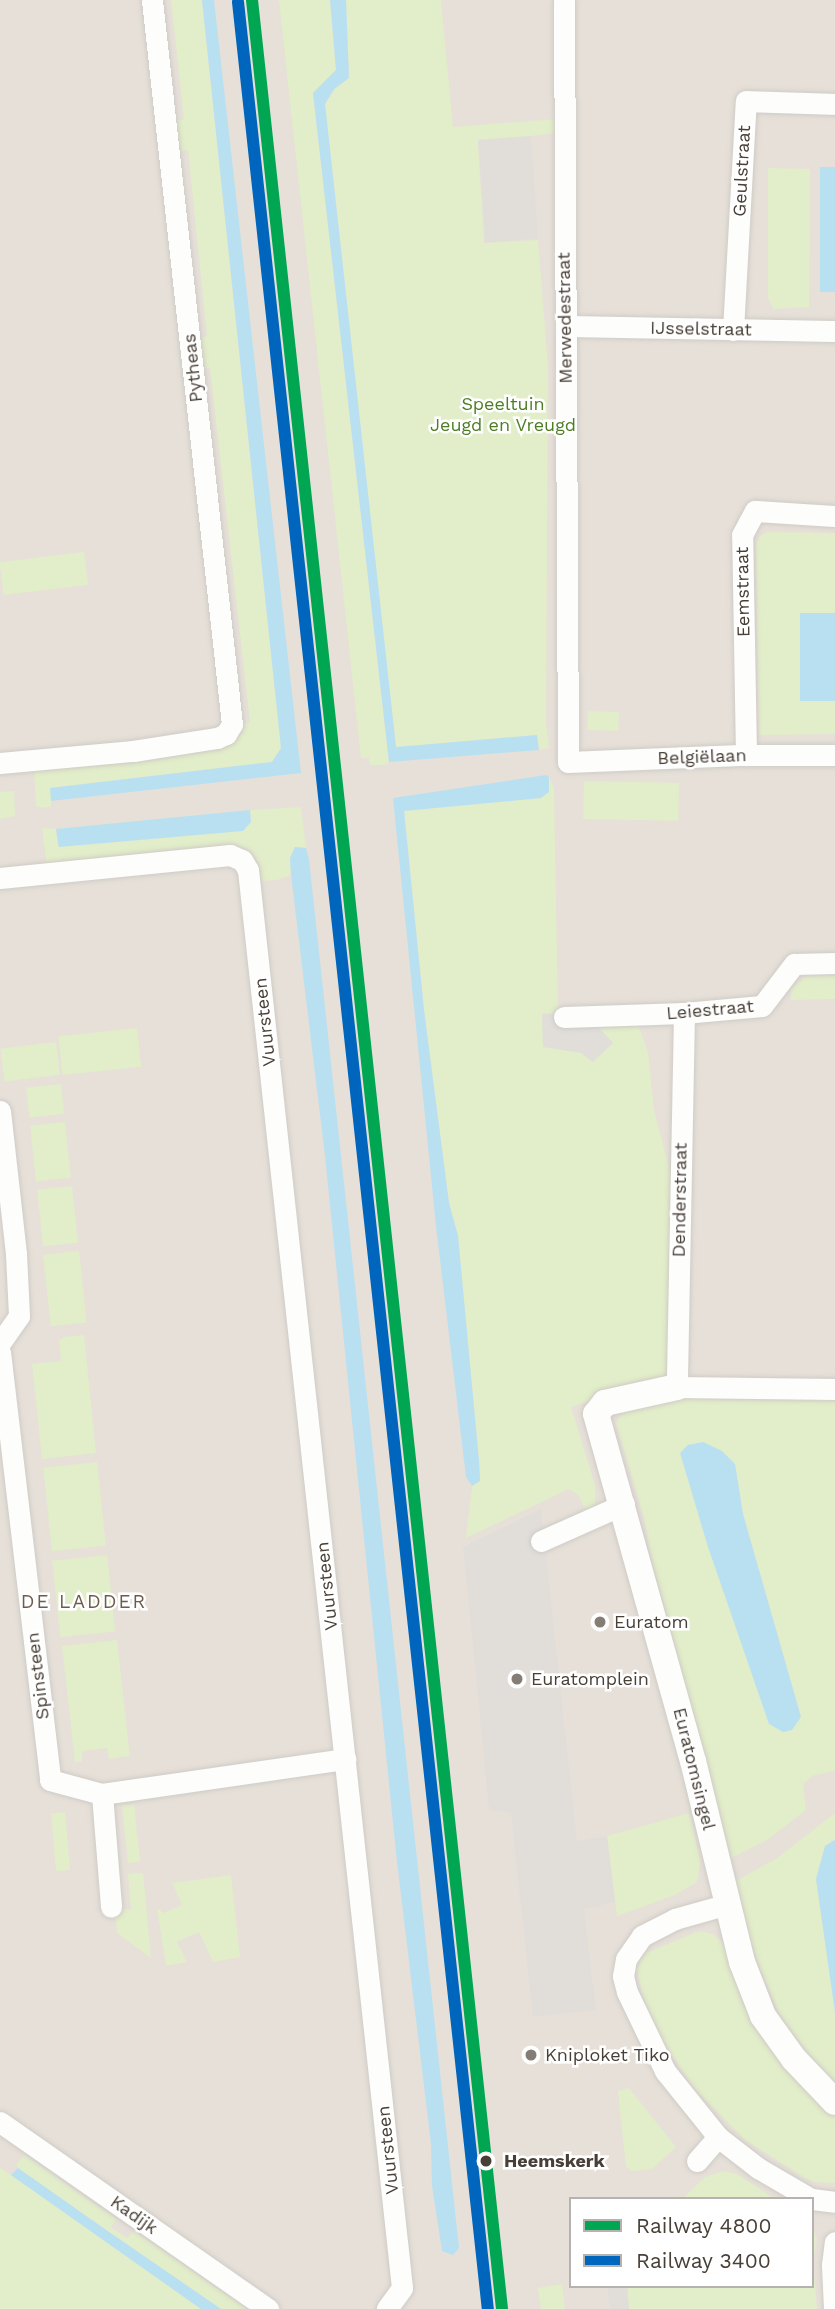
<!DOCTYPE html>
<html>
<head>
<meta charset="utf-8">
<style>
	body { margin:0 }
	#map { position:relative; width:835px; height:2309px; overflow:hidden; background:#f2efeb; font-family:"Work Sans",sans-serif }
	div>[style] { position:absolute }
	.residential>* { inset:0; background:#e6e0d8 }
	.green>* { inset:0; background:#e2edc9; transform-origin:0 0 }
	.parking>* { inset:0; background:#e1deda; transform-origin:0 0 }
	.water>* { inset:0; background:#b9e0f1; transform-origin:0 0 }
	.roads { filter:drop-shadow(0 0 2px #cfcbc7) drop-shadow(0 0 2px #cfcbc7) }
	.minor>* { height:21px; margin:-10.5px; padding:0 10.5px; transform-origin:10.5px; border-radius:10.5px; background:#fdfdfc }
	.tertiary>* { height:26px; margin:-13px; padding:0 13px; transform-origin:13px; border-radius:13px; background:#fdfdfc }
	.rail-1>* { height:12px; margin:-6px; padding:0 6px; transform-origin:6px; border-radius:6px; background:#00a651 }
	.rail-2>* { height:12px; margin:-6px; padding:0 6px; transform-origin:6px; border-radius:6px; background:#0065bd }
	.dots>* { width:19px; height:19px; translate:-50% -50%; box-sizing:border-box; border:4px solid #fff; border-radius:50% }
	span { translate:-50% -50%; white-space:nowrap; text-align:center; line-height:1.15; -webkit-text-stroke:5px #fff; paint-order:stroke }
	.street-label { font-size:18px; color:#483f36 }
	.park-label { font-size:18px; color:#4e7d26 }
	.poi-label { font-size:18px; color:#483f36 }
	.left { translate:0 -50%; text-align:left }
	.stop-label { font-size:18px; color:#483f36; font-weight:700 }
	.neighbourhood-label { font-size:19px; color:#6c5c4d; letter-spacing:2px }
	.legend { position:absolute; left:569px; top:2197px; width:245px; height:91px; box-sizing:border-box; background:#fff; border:2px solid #b6b2af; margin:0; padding:9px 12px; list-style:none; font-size:21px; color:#483f36 }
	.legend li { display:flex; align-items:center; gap:14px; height:35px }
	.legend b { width:35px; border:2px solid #b6b2af }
</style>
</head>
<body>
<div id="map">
	<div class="residential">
		<i style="clip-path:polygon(evenodd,0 0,835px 0,835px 2309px,0 2309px,0 0,571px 2199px,812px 2199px,812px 2286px,571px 2286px,571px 2199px)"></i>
	</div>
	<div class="green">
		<i style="clip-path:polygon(171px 0,202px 0,281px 748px,272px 762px,51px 788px,51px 806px,45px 808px,36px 806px,34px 771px,223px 749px,243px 733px,242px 723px,250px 722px,210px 368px,203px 368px,198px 339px,207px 336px,188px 150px,180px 151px,176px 121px,184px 119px)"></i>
		<i style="clip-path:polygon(279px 0,331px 0,336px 70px,313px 93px,389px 762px,384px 765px,370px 765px,369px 758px,361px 758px)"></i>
		<i style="clip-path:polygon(346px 0,441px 0,453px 127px,557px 119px,557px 133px,478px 142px,484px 243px,538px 240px,548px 366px,546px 722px,549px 748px,539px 750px,537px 735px,396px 748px,325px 104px,335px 89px,349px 78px)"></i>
		<i style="clip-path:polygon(768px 168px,810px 169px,809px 307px,773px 309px,768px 298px)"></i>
		<i style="clip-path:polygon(768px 532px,835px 533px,835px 734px,759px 735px,756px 545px,760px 536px)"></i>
		<i style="left:84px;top:552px;width:33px;height:85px;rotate:83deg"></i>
		<i style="left:588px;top:711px;width:31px;height:19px;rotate:2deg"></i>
		<i style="clip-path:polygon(549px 777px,554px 788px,558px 1013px,613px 1043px,598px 1027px,617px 1022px,638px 1025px,648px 1052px,654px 1110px,671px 1175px,670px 1378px,650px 1381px,571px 1407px,595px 1485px,595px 1504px,586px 1512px,579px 1496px,569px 1489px,466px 1538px,472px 1486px,480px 1481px,479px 1461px,458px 1236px,449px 1203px,424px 1010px,404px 810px,549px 792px)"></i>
		<i style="left:584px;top:781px;width:95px;height:38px;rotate:1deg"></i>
		<i style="clip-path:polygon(14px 791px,15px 816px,0 819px,0 792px)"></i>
		<i style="clip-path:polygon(301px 807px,306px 848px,295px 847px,290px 858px,291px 875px,277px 880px,262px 881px,256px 858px,248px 850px,236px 846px,47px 866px,42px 828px,56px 829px,58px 846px,251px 822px,250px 810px)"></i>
		<i style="clip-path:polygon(807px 975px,835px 975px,835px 999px,791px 1000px,791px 989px)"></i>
		<i style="left:137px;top:1028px;width:39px;height:79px;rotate:84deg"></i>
		<i style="left:56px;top:1042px;width:33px;height:56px;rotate:83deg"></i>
		<i style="left:61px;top:1084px;width:30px;height:35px;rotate:84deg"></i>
		<i style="left:65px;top:1122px;width:56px;height:35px;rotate:84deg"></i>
		<i style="left:72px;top:1186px;width:57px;height:35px;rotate:84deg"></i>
		<i style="left:79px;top:1251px;width:72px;height:36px;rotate:84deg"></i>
		<i style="clip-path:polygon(84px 1335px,96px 1453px,42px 1459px,32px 1364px,61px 1361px,59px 1341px,64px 1337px)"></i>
		<i style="clip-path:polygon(evenodd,687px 1396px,835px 1400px,835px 1771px,814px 1775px,803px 1784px,806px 1810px,767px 1840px,731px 1858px,653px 1566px,644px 1518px,616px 1423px,623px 1411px,687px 1396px,685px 1463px,735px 1464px,743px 1514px,801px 1717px,708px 1547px,685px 1463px)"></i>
		<i style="left:97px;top:1462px;width:84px;height:54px;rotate:84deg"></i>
		<i style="left:107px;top:1555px;width:77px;height:55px;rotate:84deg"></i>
		<i style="clip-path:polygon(117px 1640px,130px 1756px,109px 1759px,107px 1748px,82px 1751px,82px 1762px,75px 1762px,62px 1646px)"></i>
		<i style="left:134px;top:1804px;width:58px;height:12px;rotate:84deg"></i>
		<i style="left:65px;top:1812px;width:58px;height:14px;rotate:85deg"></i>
		<i style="clip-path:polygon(689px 1813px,700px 1861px,697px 1882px,675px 1895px,617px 1916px,607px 1836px)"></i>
		<i style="clip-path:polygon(835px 1813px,835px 1840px,831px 1841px,816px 1879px,835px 2012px,835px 2084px,806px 2053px,779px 2013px,750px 1944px,734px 1882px,777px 1858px)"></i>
		<i style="clip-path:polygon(143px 1873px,151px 1958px,117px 1933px,115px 1910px,131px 1909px,128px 1874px)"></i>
		<i style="clip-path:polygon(231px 1875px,240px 1957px,213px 1962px,199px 1932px,177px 1942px,187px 1962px,166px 1966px,157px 1908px,164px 1913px,182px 1905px,172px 1883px)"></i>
		<i style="clip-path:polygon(699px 1931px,713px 1934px,730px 1949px,835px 2110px,835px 2183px,814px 2182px,803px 2177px,745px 2140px,694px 2088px,660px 2036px,645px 2005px,637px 1970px,644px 1954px)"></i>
		<i style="clip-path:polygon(629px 2088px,676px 2147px,652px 2169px,632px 2171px,626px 2167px,618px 2091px)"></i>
		<i style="clip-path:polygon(24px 2155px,116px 2219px,111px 2227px,127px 2238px,134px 2231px,247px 2309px,221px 2309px,99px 2225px,18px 2168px,17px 2164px)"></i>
		<i style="clip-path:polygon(0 2168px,59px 2208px,201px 2309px,0 2309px)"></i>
		<i style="clip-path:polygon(724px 2171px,737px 2174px,775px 2199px,682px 2199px,705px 2177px)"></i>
		<i style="clip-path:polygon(812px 2224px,817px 2239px,813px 2261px,817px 2309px,629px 2309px,627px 2286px,812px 2286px)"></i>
		<i style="clip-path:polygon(562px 2284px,565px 2309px,541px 2309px,538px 2288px)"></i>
	</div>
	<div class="parking">
		<i style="left:531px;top:136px;width:103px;height:53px;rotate:86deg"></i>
		<i style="clip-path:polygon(558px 1013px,598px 1027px,613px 1043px,593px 1062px,581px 1053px,543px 1047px,542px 1014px)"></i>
		<i style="clip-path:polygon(541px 1509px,577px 1841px,607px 1836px,615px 1902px,584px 1909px,596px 2010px,533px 2017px,511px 1813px,489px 1810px,463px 1547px)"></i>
		<i style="clip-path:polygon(607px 2286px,627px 2286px,629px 2309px,610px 2309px)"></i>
	</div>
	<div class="water">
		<i style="clip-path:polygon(202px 0,214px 0,301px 773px,51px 801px,50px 788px,272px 762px,281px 748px)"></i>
		<i style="clip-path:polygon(330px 0,346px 0,349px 78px,334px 89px,325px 104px,396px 747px,537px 735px,539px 750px,389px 762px,313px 93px,336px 70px)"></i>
		<i style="left:820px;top:167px;width:15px;height:125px"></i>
		<i style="left:800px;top:613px;width:35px;height:88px"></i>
		<i style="clip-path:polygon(546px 775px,549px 777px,549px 792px,541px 798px,404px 811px,424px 1010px,449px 1203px,458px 1236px,479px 1461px,480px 1481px,472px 1486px,466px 1477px,436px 1226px,393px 798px)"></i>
		<i style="clip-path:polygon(250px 810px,251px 822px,243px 831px,59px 847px,56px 829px)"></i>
		<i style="clip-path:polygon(295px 847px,306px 848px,309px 859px,459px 2248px,453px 2255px,442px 2251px,432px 2186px,431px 2144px,397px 1862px,325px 1156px,291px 875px,290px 858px)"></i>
		<i style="clip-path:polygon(703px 1442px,722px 1451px,735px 1464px,743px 1514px,801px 1717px,792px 1730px,783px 1732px,769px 1724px,708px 1547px,680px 1453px,688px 1445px)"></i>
		<i style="clip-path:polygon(835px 1840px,835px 2012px,816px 1879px,825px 1846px)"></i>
		<i style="clip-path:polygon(18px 2168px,99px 2225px,221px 2309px,201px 2309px,11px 2175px)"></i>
	</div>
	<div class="roads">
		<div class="minor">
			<i style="left:564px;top:0;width:762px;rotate:89.7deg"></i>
			<i style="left:568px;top:762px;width:178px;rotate:-2.3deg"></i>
			<i style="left:746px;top:755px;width:89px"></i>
			<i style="left:566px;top:326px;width:269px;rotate:1.1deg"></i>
			<i style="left:733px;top:330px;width:229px;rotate:-86.8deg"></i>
			<i style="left:746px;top:101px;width:89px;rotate:1.9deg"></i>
			<i style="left:746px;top:755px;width:220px;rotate:-91deg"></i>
			<i style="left:742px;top:535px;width:27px;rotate:-62deg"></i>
			<i style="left:755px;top:511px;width:80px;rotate:3.6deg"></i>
			<i style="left:0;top:763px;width:134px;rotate:-5.2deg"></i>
			<i style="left:133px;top:751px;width:85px;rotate:-8.8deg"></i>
			<i style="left:217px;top:738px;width:10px;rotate:-24deg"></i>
			<i style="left:226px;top:734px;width:12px;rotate:-59deg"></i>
			<i style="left:232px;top:724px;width:728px;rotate:-96.31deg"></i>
			<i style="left:0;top:878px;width:231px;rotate:-5.7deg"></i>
			<i style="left:230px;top:855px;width:13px;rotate:23deg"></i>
			<i style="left:242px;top:860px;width:12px;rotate:59deg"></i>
			<i style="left:248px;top:870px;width:1426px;rotate:83.8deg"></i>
			<i style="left:402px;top:2288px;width:26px;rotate:126deg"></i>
			<i style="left:684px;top:1013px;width:374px;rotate:91.1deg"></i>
			<i style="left:677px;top:1387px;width:158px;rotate:0.7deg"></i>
			<i style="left:564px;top:1017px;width:120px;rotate:-1.9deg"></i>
			<i style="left:684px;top:1013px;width:78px;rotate:-5.1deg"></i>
			<i style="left:762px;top:1006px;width:53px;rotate:-52.7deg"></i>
			<i style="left:794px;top:964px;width:41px;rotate:-1.4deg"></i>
			<i style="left:0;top:1111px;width:144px;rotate:83.6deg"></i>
			<i style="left:16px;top:1254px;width:62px;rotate:87.2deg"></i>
			<i style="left:19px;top:1316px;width:33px;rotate:125deg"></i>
			<i style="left:0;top:1352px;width:431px;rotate:83.3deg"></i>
			<i style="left:50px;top:1780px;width:54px;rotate:15.1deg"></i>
			<i style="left:102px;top:1794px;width:246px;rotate:-8.2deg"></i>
			<i style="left:541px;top:1541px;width:91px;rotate:-24deg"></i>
			<i style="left:102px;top:1794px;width:113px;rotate:85.4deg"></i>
			<i style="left:728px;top:1904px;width:55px;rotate:164.2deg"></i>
			<i style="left:675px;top:1919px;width:37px;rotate:153deg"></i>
			<i style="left:642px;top:1936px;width:28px;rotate:125deg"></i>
			<i style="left:626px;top:1959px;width:17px;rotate:100deg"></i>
			<i style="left:623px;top:1976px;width:16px;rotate:76deg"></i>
			<i style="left:627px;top:1992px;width:88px;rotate:64.3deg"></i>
			<i style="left:665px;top:2071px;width:85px;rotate:51.2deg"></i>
			<i style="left:718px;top:2137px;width:51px;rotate:37.8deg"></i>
			<i style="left:758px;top:2168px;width:61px;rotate:30.3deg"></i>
			<i style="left:0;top:2122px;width:327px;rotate:34.9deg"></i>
			<i style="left:697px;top:2161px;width:32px;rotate:-49deg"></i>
			<i style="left:812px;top:2199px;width:23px;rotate:7deg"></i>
			<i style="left:834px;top:2309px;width:44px;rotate:-92.6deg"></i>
			<i style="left:832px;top:2265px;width:23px;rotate:-83deg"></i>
		</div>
		<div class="tertiary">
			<i style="left:677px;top:1387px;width:74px;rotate:167.5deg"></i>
			<i style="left:605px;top:1403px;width:14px;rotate:129deg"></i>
			<i style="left:596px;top:1414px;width:360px;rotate:74.4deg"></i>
			<i style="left:693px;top:1761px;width:207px;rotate:76.3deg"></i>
			<i style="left:742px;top:1962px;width:58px;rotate:68.7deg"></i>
			<i style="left:763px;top:2016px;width:53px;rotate:54.2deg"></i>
			<i style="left:794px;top:2059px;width:59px;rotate:46.4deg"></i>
		</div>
	</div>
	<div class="rail-1">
		<i style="left:252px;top:0;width:2322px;rotate:83.82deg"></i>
	</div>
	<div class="rail-2">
		<i style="left:238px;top:2px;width:2321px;rotate:83.82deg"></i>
	</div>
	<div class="dots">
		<i style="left:600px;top:1622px;background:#847d75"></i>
		<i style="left:517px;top:1679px;background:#847d75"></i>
		<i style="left:531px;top:2055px;background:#847d75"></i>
		<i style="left:486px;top:2161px;background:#483f36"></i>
	</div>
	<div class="street-label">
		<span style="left:742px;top:171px;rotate:-87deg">Geulstraat</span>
		<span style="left:565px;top:318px;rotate:-91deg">Merwedestraat</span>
		<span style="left:701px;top:329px;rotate:1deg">IJsselstraat</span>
		<span style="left:193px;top:368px;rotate:-96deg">Pytheas</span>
		<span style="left:743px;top:592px;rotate:-91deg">Eemstraat</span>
		<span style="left:702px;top:757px;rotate:-2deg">Belgiëlaan</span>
		<span style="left:710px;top:1010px;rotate:-5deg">Leiestraat</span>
		<span style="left:265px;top:1022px;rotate:-96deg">Vuursteen</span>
		<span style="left:680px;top:1200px;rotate:-89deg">Denderstraat</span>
		<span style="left:327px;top:1586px;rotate:-96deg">Vuursteen</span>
		<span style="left:38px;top:1676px;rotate:-97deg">Spinsteen</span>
		<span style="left:694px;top:1769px;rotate:76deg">Euratomsingel</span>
		<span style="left:388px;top:2150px;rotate:-96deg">Vuursteen</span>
		<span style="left:134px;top:2215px;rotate:35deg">Kadijk</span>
	</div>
	<div class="park-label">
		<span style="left:503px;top:415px">Speeltuin<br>Jeugd en Vreugd</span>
	</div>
	<div class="poi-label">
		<span class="left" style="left:614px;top:1622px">Euratom</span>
		<span class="left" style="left:531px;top:1679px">Euratomplein</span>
		<span class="left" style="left:545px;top:2055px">Kniploket Tiko</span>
	</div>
	<div class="stop-label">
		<span class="left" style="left:504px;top:2161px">Heemskerk</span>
	</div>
	<div class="neighbourhood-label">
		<span style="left:84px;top:1602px">DE LADDER</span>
	</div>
	<ul class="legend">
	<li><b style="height:9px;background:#00a651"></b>Railway 4800</li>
	<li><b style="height:9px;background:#0065bd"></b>Railway 3400</li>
	</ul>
</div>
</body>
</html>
